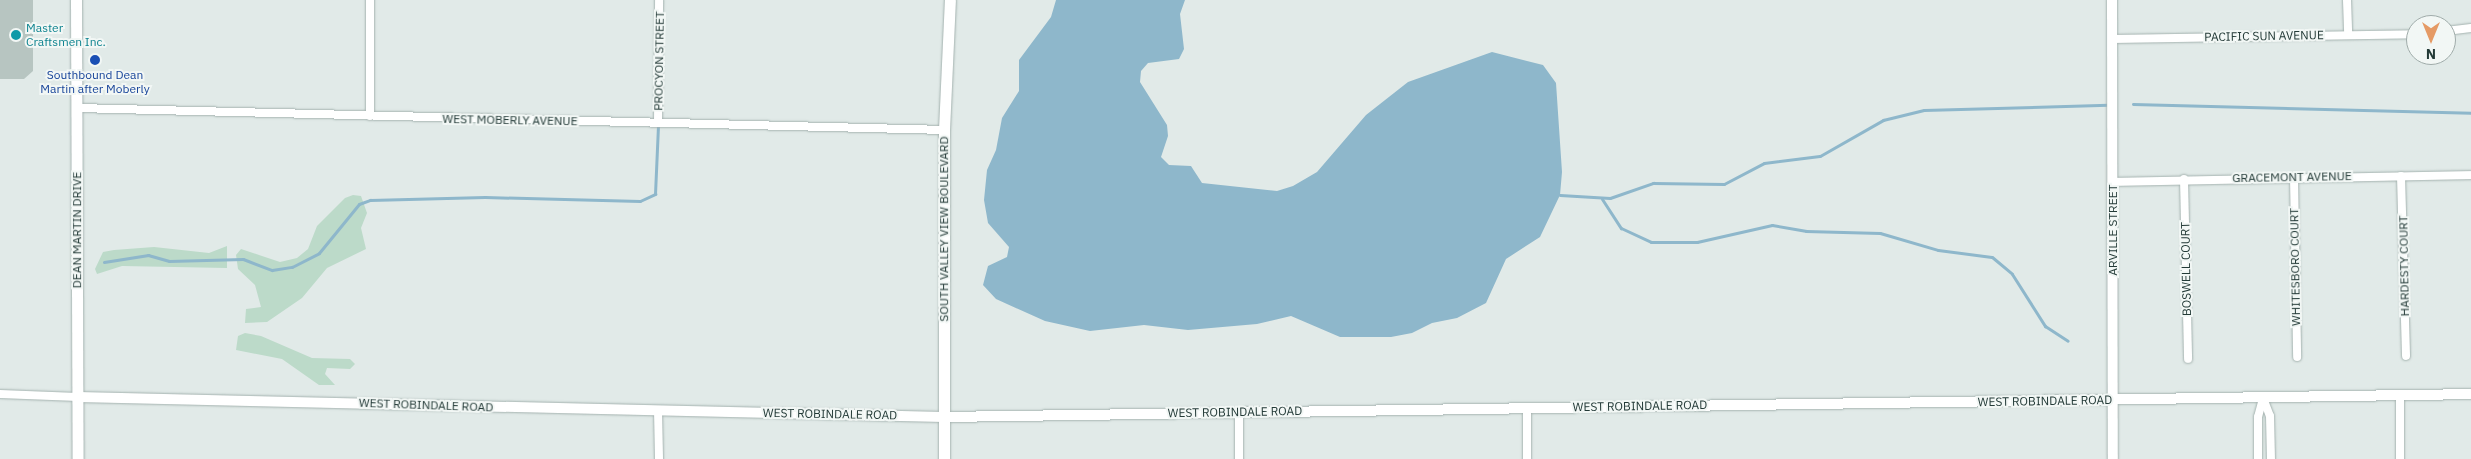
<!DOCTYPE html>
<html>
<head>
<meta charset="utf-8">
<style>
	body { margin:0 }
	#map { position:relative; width:2471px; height:459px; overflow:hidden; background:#e1eae8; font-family:"IBM Plex Sans",sans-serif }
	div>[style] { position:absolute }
	.green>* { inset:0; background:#bcdac9 }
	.water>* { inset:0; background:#8eb7cb }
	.stream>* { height:3px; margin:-1.5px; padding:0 1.5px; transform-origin:1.5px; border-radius:1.5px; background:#8eb7cb }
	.building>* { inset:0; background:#b7c5c1 }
	.roads { filter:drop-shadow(0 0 1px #a4b2af) drop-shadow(0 0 1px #a4b2af) }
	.minor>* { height:8px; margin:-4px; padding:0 4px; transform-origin:4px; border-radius:4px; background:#fff }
	.tertiary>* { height:10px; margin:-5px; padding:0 5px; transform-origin:5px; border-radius:5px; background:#fff }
	.secondary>* { height:11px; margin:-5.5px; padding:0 5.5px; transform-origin:5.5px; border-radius:5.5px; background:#fff }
	.dots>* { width:14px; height:14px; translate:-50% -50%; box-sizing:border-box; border:2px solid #f2f7f5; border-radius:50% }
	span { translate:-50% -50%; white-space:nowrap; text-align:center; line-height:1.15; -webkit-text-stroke:4px #f2f7f5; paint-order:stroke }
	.culture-label { font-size:12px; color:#0d838f }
	.left { translate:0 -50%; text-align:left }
	.street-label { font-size:12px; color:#233a37 }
	.transit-label { font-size:12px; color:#164399 }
	.north { position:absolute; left:2406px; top:15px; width:50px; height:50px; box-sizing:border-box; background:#f2f7f5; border:1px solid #9faba9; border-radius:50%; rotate:180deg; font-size:14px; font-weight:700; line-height:20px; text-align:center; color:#233a37 }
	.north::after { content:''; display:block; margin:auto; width:18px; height:22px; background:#e59a65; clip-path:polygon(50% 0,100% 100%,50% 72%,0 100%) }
</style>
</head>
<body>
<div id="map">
	<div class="green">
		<i style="clip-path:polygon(353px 195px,361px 196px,367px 213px,361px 228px,366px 249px,327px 268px,302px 298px,267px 322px,245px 323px,246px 309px,261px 307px,255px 285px,238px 269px,236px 255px,241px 249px,280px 262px,297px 258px,308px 249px,317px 226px,345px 198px)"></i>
		<i style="clip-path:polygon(227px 246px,227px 268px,122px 266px,97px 274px,95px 269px,103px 252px,114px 250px,154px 247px,209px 253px)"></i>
		<i style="clip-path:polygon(245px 333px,261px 336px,312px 358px,350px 359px,355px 364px,350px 369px,327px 368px,325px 374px,335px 385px,319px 385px,282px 359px,236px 350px,238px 336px)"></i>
	</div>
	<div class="water">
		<i style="clip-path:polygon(1056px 0,1185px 0,1180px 14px,1184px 49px,1179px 59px,1148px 63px,1141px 71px,1140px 82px,1167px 125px,1168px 136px,1161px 157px,1169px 165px,1191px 166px,1202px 183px,1277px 191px,1293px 186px,1317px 172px,1366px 115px,1408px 82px,1492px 52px,1543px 65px,1556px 83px,1562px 172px,1560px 195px,1540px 237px,1506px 259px,1486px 303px,1457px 318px,1432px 323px,1412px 333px,1391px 337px,1340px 337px,1291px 316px,1257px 324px,1188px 330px,1144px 325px,1090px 331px,1045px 321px,996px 299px,983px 285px,988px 266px,1007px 257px,1009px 247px,988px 223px,984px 200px,987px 170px,996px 150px,1002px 118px,1019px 91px,1019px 60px,1051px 17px)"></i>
	</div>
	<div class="stream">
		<i style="left:2133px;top:104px;width:338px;rotate:1.5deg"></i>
		<i style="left:1560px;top:195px;width:50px;rotate:3.4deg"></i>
		<i style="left:1610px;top:198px;width:46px;rotate:-19.2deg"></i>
		<i style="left:1653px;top:183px;width:71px;rotate:0.8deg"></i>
		<i style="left:1724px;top:184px;width:45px;rotate:-27.7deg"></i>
		<i style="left:1764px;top:163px;width:56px;rotate:-7.1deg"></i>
		<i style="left:1820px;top:156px;width:73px;rotate:-29.7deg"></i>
		<i style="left:1883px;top:120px;width:42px;rotate:-13.7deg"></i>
		<i style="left:1924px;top:110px;width:184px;rotate:-1.6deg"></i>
		<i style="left:1602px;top:199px;width:35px;rotate:57deg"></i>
		<i style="left:1621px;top:228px;width:33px;rotate:25deg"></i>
		<i style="left:1651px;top:242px;width:46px"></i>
		<i style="left:1697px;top:242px;width:77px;rotate:-12.8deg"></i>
		<i style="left:1772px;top:225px;width:35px;rotate:10deg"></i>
		<i style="left:1806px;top:231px;width:74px;rotate:1.5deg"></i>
		<i style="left:1880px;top:233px;width:60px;rotate:16.3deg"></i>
		<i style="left:1938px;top:250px;width:54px;rotate:7.4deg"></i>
		<i style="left:1992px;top:257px;width:26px;rotate:40deg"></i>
		<i style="left:2012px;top:274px;width:62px;rotate:57.6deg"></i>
		<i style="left:2045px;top:326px;width:27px;rotate:33deg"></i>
		<i style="left:104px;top:262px;width:45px;rotate:-9deg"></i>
		<i style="left:148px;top:255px;width:22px;rotate:16deg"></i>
		<i style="left:169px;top:261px;width:74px;rotate:-1.5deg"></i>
		<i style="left:243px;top:259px;width:31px;rotate:21deg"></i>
		<i style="left:272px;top:270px;width:20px;rotate:-9deg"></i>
		<i style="left:292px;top:267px;width:30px;rotate:-27deg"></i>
		<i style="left:319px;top:253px;width:63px;rotate:-50.8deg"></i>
		<i style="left:359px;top:204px;width:12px;rotate:-20deg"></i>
		<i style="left:370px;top:200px;width:115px;rotate:-1.5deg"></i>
		<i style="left:485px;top:197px;width:155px;rotate:1.5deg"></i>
		<i style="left:640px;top:201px;width:17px;rotate:-25deg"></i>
		<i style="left:655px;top:194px;width:70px;rotate:-87.5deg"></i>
	</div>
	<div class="building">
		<i style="clip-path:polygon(0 0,33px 0,33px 71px,24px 79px,0 79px)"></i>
	</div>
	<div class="roads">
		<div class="minor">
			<i style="left:370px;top:0;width:116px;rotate:90deg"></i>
			<i style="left:2347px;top:0;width:35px;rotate:88deg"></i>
			<i style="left:2446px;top:31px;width:25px;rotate:-7deg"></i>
			<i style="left:2112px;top:39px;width:304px;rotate:-0.9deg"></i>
			<i style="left:77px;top:108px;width:867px;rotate:1.45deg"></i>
			<i style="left:658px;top:123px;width:123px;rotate:-89.5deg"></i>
			<i style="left:2401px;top:176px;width:180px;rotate:88.4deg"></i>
			<i style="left:2294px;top:177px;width:180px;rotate:89deg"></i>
			<i style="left:2184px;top:179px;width:180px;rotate:88.7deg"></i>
			<i style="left:2113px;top:182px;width:358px;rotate:-1.1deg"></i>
			<i style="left:0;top:394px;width:78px;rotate:2.2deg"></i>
			<i style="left:2400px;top:395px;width:64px;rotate:90deg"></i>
			<i style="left:2263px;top:398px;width:19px;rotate:69deg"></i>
			<i style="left:2270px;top:416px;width:43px;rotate:88.7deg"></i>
			<i style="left:658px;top:410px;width:49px;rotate:88.8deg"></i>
			<i style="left:1239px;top:459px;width:47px;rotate:-90deg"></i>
			<i style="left:1527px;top:459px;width:51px;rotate:-90deg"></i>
			<i style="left:2258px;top:459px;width:42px;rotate:-90deg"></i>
			<i style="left:2258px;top:417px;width:20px;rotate:-75deg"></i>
		</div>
		<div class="tertiary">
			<i style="left:2112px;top:0;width:459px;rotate:89.9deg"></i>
			<i style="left:78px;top:397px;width:866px;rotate:1.32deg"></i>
			<i style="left:944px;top:417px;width:1527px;rotate:-0.86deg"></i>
		</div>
		<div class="secondary">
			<i style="left:76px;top:0;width:459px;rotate:89.8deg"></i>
			<i style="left:944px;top:459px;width:329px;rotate:-90deg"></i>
			<i style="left:944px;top:130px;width:130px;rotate:-87.4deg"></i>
		</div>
	</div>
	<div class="dots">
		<i style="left:16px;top:35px;background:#0f9aa8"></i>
		<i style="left:95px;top:60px;background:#1a4fb4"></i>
	</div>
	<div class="culture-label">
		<span class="left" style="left:26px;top:35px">Master<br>Craftsmen Inc.</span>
	</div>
	<div class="street-label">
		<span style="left:2264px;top:36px;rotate:-1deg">PACIFIC SUN AVENUE</span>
		<span style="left:659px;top:61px;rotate:-89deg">PROCYON STREET</span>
		<span style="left:510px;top:120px;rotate:1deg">WEST MOBERLY AVENUE</span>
		<span style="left:2292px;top:177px;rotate:-1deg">GRACEMONT AVENUE</span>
		<span style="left:944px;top:229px;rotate:-90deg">SOUTH VALLEY VIEW BOULEVARD</span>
		<span style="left:77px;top:230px;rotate:-90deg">DEAN MARTIN DRIVE</span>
		<span style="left:2113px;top:230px;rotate:-90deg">ARVILLE STREET</span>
		<span style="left:2404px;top:266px;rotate:-91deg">HARDESTY COURT</span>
		<span style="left:2295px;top:267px;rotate:-91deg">WHITESBORO COURT</span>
		<span style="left:2186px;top:269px;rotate:-91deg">BOSWELL COURT</span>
		<span style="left:2045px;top:401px;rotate:-1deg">WEST ROBINDALE ROAD</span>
		<span style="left:426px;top:405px;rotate:2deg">WEST ROBINDALE ROAD</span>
		<span style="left:1640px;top:406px;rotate:-1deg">WEST ROBINDALE ROAD</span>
		<span style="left:1235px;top:412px;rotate:-1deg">WEST ROBINDALE ROAD</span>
		<span style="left:830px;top:414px;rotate:1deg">WEST ROBINDALE ROAD</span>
	</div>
	<div class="transit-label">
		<span style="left:95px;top:82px">Southbound Dean<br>Martin after Moberly</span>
	</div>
	<div class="north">N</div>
</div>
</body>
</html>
